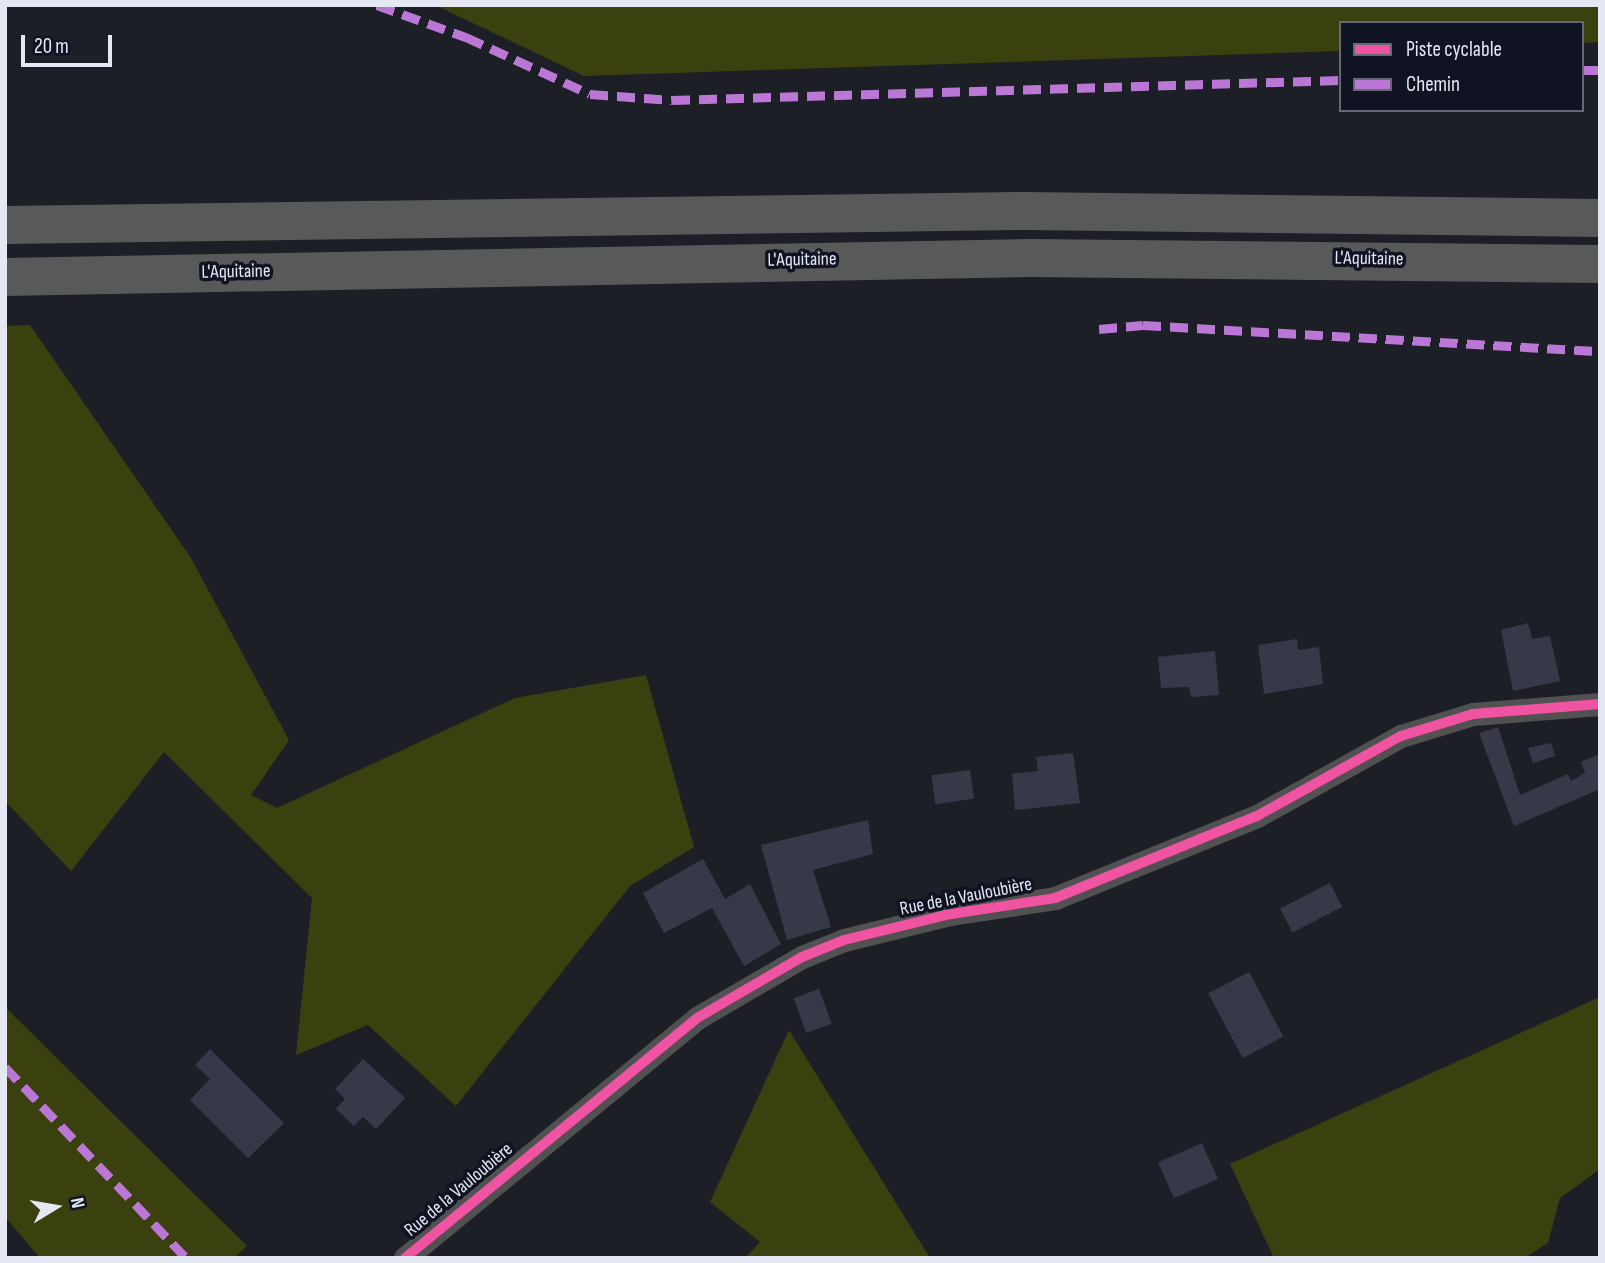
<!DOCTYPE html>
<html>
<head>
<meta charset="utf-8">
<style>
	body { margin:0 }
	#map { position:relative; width:1605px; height:1263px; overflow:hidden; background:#1d1f27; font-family:"Sofia Sans Condensed",sans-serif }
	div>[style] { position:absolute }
	.green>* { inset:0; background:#3b410e }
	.building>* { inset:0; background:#373948; transform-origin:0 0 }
	.minor>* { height:23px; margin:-11.5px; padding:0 11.5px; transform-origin:11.5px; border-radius:11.5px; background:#515151 }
	.motorway>* { height:38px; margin:-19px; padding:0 19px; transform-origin:19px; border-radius:19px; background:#585959 }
	.quiet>* { height:9px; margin-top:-4.5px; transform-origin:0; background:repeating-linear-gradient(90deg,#ba77d6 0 18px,transparent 0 27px) }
	.cycleway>* { height:10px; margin:-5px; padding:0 5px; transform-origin:5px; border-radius:5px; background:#f153a3 }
	span { translate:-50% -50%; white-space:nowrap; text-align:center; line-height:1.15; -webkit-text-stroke:7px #101322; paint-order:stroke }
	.street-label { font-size:19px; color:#e4e8f2 }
	.frame { position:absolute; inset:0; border:7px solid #e4e8f2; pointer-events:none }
	.legend { position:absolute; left:1339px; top:21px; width:245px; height:91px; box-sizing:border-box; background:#101322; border:2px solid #656875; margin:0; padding:9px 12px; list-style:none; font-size:21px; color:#e4e8f2 }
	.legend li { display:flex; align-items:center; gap:14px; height:35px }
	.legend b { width:35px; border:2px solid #656875 }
	.north { position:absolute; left:21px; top:1172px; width:70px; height:70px; -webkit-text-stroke:5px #101322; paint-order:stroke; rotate:79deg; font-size:19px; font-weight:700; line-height:28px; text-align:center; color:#e4e8f2 }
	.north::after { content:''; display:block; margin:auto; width:24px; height:32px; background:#e4e8f2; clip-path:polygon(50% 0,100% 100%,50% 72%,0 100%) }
	.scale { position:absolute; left:21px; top:35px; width:91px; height:32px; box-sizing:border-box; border:4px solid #e4e8f2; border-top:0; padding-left:9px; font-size:21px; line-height:24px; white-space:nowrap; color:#e4e8f2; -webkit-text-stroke:5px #101322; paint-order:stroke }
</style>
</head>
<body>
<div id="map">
	<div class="green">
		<i style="clip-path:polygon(435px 5px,1600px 5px,1600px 42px,1582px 43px,1582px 23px,1341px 23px,1341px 51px,584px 76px)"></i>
		<i style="clip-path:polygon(30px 325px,191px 558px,289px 740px,251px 795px,277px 808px,515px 698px,646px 675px,694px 847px,630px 886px,456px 1106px,368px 1025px,296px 1055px,312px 898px,164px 752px,71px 871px,5px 801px,5px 326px)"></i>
		<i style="clip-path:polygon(1600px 997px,1600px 1169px,1560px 1198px,1548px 1243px,1524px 1258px,1274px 1258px,1230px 1164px)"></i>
		<i style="clip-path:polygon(5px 1007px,247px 1246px,234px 1258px,40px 1258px,5px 1217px)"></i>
		<i style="clip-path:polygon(789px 1030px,930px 1258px,745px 1258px,760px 1242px,710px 1202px)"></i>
	</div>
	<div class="building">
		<i style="clip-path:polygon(1528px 623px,1532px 639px,1550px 636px,1560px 681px,1513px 691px,1501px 630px)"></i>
		<i style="clip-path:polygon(1297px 639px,1298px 650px,1319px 647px,1323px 684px,1264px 694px,1258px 645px)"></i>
		<i style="clip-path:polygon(1215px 651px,1219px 695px,1191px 697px,1189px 687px,1161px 688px,1158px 657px)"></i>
		<i style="clip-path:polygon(1498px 727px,1520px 795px,1568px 774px,1571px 781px,1585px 773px,1581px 762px,1600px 754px,1600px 789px,1514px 826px,1479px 733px)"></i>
		<i style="clip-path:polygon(1551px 743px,1555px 756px,1533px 763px,1528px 748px)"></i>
		<i style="clip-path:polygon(1073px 753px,1080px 803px,1015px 810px,1012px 774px,1038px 771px,1036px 757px)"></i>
		<i style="left:970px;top:770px;width:29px;height:39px;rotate:82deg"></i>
		<i style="clip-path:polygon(868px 820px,873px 854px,813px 870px,831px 927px,787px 940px,761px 845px)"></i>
		<i style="clip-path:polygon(703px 859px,725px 899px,750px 884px,781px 944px,744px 966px,712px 908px,664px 933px,643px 893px)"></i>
		<i style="left:1330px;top:883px;width:27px;height:56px;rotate:63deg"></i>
		<i style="left:1249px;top:972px;width:73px;height:46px;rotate:62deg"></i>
		<i style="left:819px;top:989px;width:37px;height:27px;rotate:70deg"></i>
		<i style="clip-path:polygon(210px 1049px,284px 1123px,248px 1158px,190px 1100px,210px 1079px,195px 1065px)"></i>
		<i style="clip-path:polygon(363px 1059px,405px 1098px,376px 1129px,363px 1117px,354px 1126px,336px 1109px,345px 1099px,335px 1089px)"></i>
		<i style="left:1202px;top:1143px;width:39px;height:48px;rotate:66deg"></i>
	</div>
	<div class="minor">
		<i style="left:405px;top:1258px;width:378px;rotate:-39.4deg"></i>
		<i style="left:697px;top:1018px;width:121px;rotate:-30.2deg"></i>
		<i style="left:802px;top:957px;width:45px;rotate:-22deg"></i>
		<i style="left:844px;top:940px;width:110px;rotate:-13.7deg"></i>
		<i style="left:951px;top:914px;width:105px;rotate:-8.7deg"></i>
		<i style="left:1055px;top:898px;width:218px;rotate:-22.1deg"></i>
		<i style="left:1257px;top:816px;width:165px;rotate:-29.1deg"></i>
		<i style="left:1401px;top:736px;width:75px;rotate:-17deg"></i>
		<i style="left:1473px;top:714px;width:127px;rotate:-4.5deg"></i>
	</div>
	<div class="motorway">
		<i style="left:5px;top:225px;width:1021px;rotate:-0.79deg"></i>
		<i style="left:1026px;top:211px;width:574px;rotate:0.7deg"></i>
		<i style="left:5px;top:277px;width:1025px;rotate:-1.06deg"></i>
		<i style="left:1030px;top:258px;width:570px;rotate:0.6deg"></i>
	</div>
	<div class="quiet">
		<i style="left:377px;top:5px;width:95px;rotate:19.8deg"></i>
		<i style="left:466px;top:37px;width:136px;rotate:24.7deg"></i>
		<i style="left:590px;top:94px;width:82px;rotate:4.2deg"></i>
		<i style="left:672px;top:100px;width:669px;rotate:-1.71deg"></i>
		<i style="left:1582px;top:70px;width:18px"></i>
		<i style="left:1099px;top:329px;width:44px;rotate:-5.2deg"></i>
		<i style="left:1143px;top:325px;width:458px;rotate:3.3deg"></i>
		<i style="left:5px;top:1067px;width:263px;rotate:46.5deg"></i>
	</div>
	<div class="cycleway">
		<i style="left:405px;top:1258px;width:378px;rotate:-39.4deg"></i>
		<i style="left:697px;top:1018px;width:121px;rotate:-30.2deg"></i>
		<i style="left:802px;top:957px;width:45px;rotate:-22deg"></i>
		<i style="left:844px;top:940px;width:110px;rotate:-13.7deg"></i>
		<i style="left:951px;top:914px;width:105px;rotate:-8.7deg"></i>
		<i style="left:1055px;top:898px;width:218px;rotate:-22.1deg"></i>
		<i style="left:1257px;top:816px;width:165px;rotate:-29.1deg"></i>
		<i style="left:1401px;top:736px;width:75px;rotate:-17deg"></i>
		<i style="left:1473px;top:714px;width:127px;rotate:-4.5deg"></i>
	</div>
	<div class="street-label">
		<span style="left:1369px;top:259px;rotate:1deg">L'Aquitaine</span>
		<span style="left:802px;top:260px;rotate:-1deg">L'Aquitaine</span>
		<span style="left:236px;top:272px;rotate:-1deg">L'Aquitaine</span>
		<span style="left:966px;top:897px;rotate:-11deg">Rue de la Vauloubière</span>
		<span style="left:459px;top:1190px;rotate:-40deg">Rue de la Vauloubière</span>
	</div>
	<div class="frame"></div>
	<ul class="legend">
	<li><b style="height:9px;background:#f153a3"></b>Piste cyclable</li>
	<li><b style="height:9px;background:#ba77d6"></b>Chemin</li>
	</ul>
	<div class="north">N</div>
	<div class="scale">20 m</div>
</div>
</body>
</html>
